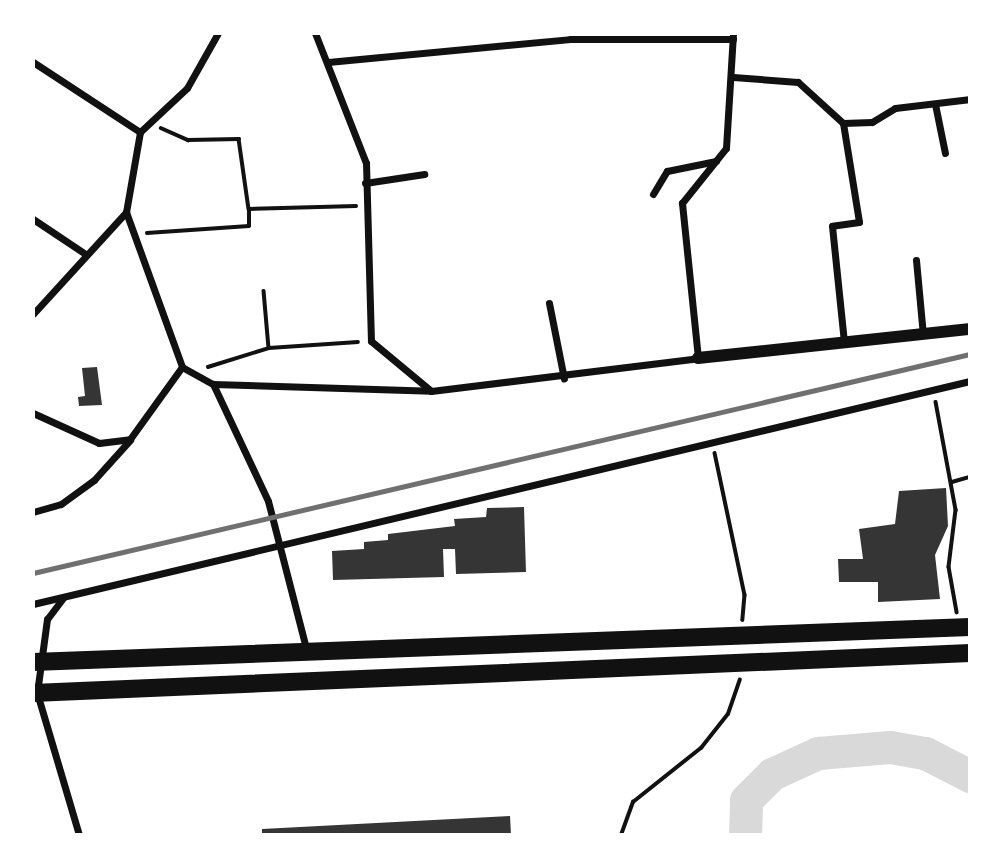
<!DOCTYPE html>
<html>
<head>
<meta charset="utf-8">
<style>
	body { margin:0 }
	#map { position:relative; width:1003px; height:868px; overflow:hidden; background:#fff; font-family:"Fira Sans",sans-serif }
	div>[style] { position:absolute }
	.river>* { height:33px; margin:-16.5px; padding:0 16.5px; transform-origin:16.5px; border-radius:16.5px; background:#d9d9d9 }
	.building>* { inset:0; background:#353535 }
	.path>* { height:3.5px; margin:-1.75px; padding:0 1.75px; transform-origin:1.75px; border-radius:1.75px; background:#111 }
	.minor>* { height:7px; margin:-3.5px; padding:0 3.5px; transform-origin:3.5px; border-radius:3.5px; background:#111 }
	.tertiary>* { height:12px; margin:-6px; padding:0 6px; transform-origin:6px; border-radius:6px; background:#111 }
	.trunk>* { height:18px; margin:-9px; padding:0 9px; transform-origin:9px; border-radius:9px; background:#111 }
	.rail>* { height:5px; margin:-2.5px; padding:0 2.5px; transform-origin:2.5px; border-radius:2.5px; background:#707070 }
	span { translate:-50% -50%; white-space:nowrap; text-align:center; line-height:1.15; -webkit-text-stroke:5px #fff; paint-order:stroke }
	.frame { position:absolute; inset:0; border:35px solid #fff; pointer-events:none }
</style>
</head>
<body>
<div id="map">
	<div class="river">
		<i style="left:745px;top:835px;width:35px;rotate:-88deg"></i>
		<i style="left:746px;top:800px;width:37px;rotate:-45deg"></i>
		<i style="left:772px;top:774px;width:51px;rotate:-24.5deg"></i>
		<i style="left:818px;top:753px;width:72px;rotate:-4.8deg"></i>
		<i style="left:890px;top:747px;width:36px;rotate:10deg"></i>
		<i style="left:925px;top:753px;width:51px;rotate:27.1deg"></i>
	</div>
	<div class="building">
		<i style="clip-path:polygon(97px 367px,102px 405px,79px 406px,78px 397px,85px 396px,82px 368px)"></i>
		<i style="clip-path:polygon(946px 488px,948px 526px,935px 555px,940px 599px,878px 602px,878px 582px,839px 582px,838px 559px,863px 559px,859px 529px,895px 524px,899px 491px)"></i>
		<i style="clip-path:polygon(524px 507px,526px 572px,456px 574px,455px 549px,443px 549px,444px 577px,333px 580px,332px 551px,364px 549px,364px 542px,388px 540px,388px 534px,455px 526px,454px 519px,486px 517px,487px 508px)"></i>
		<i style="clip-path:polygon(510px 816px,511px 835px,262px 835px,262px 829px)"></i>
	</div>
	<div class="path">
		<i style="left:161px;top:128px;width:30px;rotate:24deg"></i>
		<i style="left:188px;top:140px;width:51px;rotate:-1.1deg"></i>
		<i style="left:239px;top:139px;width:71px;rotate:81.9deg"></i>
		<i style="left:147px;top:233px;width:102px;rotate:-3.9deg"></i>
		<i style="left:249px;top:226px;width:17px;rotate:-90deg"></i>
		<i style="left:249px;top:209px;width:107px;rotate:-1.6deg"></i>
		<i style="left:264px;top:291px;width:57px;rotate:85deg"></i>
		<i style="left:208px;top:367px;width:64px;rotate:-17.3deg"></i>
		<i style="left:269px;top:348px;width:89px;rotate:-3.9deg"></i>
		<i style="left:936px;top:402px;width:110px;rotate:79.5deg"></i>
		<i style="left:956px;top:510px;width:57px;rotate:97deg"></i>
		<i style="left:949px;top:567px;width:46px;rotate:79.9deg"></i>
		<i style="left:715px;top:453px;width:145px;rotate:78.1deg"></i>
		<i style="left:745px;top:595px;width:25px;rotate:95deg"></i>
		<i style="left:952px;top:482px;width:19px;rotate:-16deg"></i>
		<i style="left:621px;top:835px;width:35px;rotate:-70deg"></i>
		<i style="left:633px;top:802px;width:87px;rotate:-38.5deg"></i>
		<i style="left:701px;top:748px;width:43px;rotate:-51.5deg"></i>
		<i style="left:728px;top:714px;width:36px;rotate:-71deg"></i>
	</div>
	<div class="minor">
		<i style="left:218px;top:33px;width:63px;rotate:119.4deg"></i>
		<i style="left:187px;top:88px;width:64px;rotate:136.9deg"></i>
		<i style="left:140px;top:132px;width:81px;rotate:99.9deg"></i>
		<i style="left:126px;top:212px;width:165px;rotate:70.1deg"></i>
		<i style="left:182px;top:367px;width:35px;rotate:29deg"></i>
		<i style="left:213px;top:384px;width:218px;rotate:1.8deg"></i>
		<i style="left:431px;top:391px;width:269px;rotate:-7deg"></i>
		<i style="left:698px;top:358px;width:156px;rotate:-95.9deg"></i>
		<i style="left:682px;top:203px;width:70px;rotate:-51.3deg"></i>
		<i style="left:726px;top:148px;width:115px;rotate:-86.5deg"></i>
		<i style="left:315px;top:33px;width:140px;rotate:68.6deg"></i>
		<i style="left:366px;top:163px;width:178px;rotate:88.4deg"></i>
		<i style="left:371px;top:341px;width:77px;rotate:39.7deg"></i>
		<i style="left:33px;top:62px;width:128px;rotate:33.2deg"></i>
		<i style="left:328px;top:62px;width:243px;rotate:-5.4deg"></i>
		<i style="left:570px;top:39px;width:163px"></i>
		<i style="left:733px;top:77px;width:65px;rotate:4.4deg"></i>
		<i style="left:798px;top:82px;width:61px;rotate:42.3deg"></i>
		<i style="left:843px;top:123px;width:100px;rotate:80.8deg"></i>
		<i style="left:859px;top:222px;width:27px;rotate:172deg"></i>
		<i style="left:832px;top:226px;width:118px;rotate:84.1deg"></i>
		<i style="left:935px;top:104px;width:50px;rotate:78.5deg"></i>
		<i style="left:843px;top:123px;width:29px;rotate:-2deg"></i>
		<i style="left:872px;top:122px;width:27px;rotate:-31deg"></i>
		<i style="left:895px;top:108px;width:76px;rotate:-6.8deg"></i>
		<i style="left:365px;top:183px;width:60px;rotate:-8.7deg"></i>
		<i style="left:653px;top:194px;width:27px;rotate:-59deg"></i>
		<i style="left:667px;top:171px;width:50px;rotate:-11.5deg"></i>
		<i style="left:33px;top:219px;width:61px;rotate:33.7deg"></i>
		<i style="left:916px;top:260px;width:75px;rotate:84.7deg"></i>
		<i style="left:549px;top:303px;width:77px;rotate:78.8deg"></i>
		<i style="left:33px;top:314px;width:138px;rotate:-47.6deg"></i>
		<i style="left:213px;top:384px;width:129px;rotate:64.8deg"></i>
		<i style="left:268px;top:501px;width:156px;rotate:75.5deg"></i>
		<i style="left:33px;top:413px;width:72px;rotate:24.4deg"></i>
		<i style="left:99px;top:443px;width:31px;rotate:-7deg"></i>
		<i style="left:130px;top:439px;width:89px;rotate:-54.2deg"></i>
		<i style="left:33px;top:512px;width:29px;rotate:-16deg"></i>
		<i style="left:61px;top:504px;width:41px;rotate:-36deg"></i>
		<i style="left:94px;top:480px;width:54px;rotate:-48deg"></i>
		<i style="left:63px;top:598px;width:26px;rotate:127deg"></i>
		<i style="left:47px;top:619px;width:75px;rotate:97.7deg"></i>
		<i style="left:37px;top:693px;width:148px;rotate:73.5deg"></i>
		<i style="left:33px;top:604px;width:963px;rotate:-13.39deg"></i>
	</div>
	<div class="tertiary">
		<i style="left:698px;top:358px;width:274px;rotate:-6.1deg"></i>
	</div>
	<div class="trunk">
		<i style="left:33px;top:662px;width:938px;rotate:-2.14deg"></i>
		<i style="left:33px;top:693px;width:938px;rotate:-2.44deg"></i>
	</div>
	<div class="rail">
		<i style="left:33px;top:573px;width:962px;rotate:-13.16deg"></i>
	</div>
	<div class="frame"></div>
</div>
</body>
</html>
